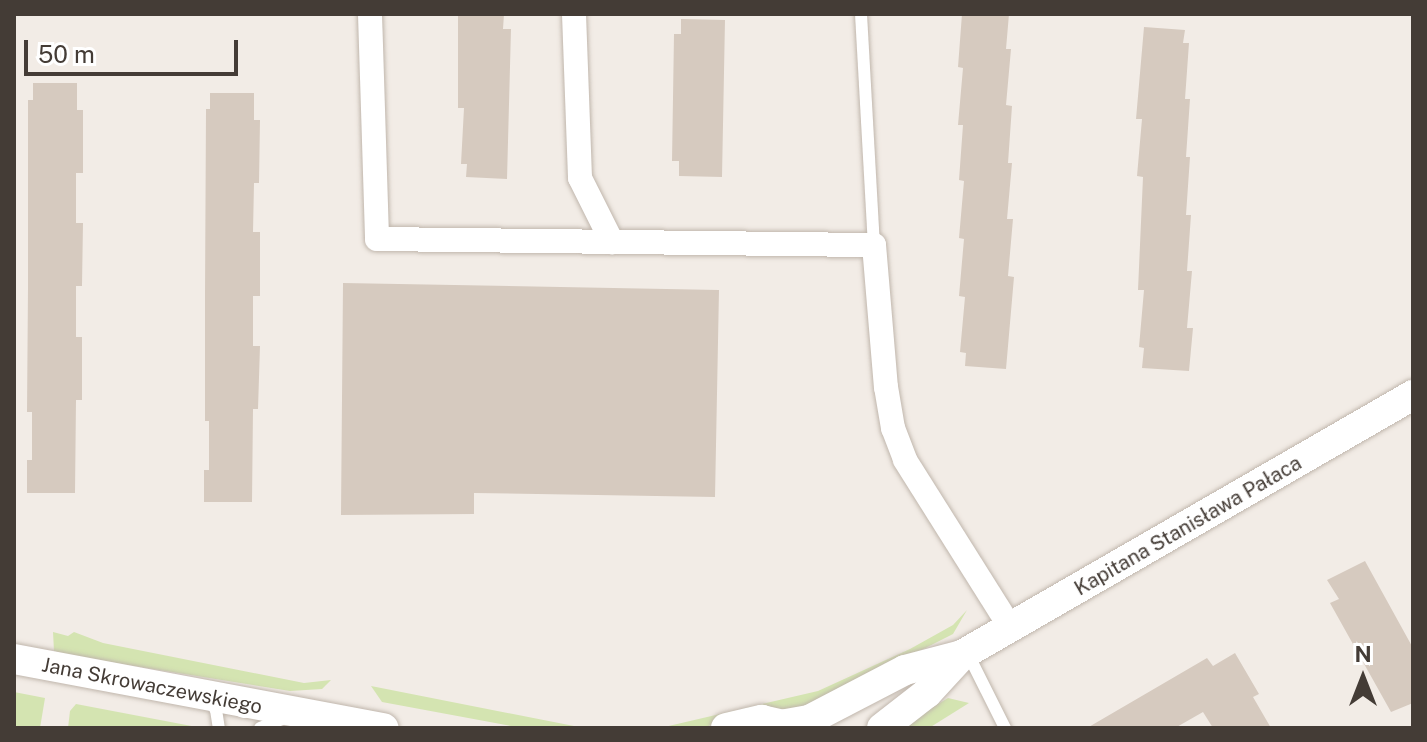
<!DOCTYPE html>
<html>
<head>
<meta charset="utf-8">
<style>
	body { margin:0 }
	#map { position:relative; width:1427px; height:742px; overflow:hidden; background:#f2ece6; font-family:"Public Sans",sans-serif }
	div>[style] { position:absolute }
	.green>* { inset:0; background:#d4e4b1 }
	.building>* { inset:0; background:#d6cabf }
	.roads { filter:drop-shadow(0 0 2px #c0b6ac) drop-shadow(0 0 2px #c0b6ac) }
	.service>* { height:12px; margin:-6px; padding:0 6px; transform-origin:6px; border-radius:6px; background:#fff }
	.minor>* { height:24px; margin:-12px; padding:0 12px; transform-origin:12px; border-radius:12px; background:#fff }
	.tertiary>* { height:30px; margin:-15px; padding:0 15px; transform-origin:15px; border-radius:15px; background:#fff }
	span { translate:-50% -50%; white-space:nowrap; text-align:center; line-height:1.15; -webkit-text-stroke:8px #fff; paint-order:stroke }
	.street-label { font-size:20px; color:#443c36 }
	.frame { position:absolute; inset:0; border:16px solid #443c36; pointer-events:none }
	.north { position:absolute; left:1323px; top:638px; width:80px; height:80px; -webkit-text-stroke:6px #fff; paint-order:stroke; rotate:0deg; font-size:22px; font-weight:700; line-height:32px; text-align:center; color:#443c36 }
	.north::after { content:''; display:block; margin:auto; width:28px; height:36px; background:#443c36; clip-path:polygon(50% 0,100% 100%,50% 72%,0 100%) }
	.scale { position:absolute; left:24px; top:40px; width:214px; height:36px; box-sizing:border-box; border:4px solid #443c36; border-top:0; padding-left:10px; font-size:24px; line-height:28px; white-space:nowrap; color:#443c36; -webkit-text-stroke:6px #fff; paint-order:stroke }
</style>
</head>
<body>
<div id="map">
	<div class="green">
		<i style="clip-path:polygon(967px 610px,953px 634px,807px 708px,731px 713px,705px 728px,660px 728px,818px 691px,910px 649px,953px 625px)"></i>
		<i style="clip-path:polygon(53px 632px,68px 636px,74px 632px,103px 643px,304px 683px,331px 680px,322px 689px,290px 691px,66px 655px,54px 651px)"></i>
		<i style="clip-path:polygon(371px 686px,574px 726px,598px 728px,522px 728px,382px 702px)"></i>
		<i style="clip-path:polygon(14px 692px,45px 698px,40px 728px,14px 728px)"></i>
		<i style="clip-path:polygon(948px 698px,969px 703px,929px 728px,899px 728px)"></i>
		<i style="clip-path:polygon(76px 704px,202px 728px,68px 728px,70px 711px)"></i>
	</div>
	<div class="building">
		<i style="clip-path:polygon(458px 14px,504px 14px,503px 29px,511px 29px,507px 179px,466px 177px,467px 164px,461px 164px,464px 108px,458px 108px)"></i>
		<i style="clip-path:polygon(962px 14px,1009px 14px,1006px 49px,1011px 49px,1006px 105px,1012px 106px,1008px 163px,1012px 163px,1007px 219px,1013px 219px,1008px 276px,1014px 277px,1006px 369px,965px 366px,966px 353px,960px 352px,965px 297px,959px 296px,964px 239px,959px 238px,964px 181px,959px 180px,963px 125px,958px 125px,963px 68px,958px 67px)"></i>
		<i style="clip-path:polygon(681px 19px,725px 20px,722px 177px,679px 176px,679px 161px,672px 161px,674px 34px,681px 34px)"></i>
		<i style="clip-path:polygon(1144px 27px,1185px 30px,1183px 43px,1189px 43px,1185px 99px,1190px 99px,1186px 157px,1190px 157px,1186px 215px,1191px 215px,1187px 271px,1192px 271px,1187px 328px,1193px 328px,1189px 371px,1142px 368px,1144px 348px,1139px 347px,1144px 290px,1138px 290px,1143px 177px,1137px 176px,1142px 119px,1136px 119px)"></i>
		<i style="clip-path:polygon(33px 83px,77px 83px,77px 110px,83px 110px,83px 173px,76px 173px,76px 223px,83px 223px,82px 286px,76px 286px,76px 337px,82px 337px,82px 400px,76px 400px,75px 493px,27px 493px,27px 460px,32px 460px,32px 412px,27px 412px,28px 286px,28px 100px,33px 100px)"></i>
		<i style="clip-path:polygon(210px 93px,254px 93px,254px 120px,260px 120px,259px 183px,254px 183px,253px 232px,260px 232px,260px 296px,253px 296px,253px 346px,260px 346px,258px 409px,253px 409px,252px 502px,204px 502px,204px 470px,209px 470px,209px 421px,205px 421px,205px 295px,206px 109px,210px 109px)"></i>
		<i style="clip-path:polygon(343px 283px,719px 290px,715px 497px,474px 493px,474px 514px,341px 515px)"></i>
		<i style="clip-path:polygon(1365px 561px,1413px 648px,1413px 703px,1391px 712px,1330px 603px,1339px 599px,1327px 580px)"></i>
		<i style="clip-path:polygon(1235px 653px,1259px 694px,1253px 697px,1271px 728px,1213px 728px,1203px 712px,1175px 728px,1087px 728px,1207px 658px,1213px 666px)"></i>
	</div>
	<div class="roads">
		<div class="service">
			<i style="left:861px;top:14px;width:231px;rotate:86.8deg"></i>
			<i style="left:967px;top:652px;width:85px;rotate:63.4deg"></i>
			<i style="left:208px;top:699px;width:14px;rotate:54deg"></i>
			<i style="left:216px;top:710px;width:18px;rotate:81deg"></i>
			<i style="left:260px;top:728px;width:24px;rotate:-22deg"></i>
		</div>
		<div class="minor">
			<i style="left:370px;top:14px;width:225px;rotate:88.2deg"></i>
			<i style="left:377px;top:239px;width:497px;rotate:0.7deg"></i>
			<i style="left:874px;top:245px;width:143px;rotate:85.2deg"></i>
			<i style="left:886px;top:387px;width:42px;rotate:80.3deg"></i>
			<i style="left:893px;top:428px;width:34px;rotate:69deg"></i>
			<i style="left:905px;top:460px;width:199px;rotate:57.8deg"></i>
			<i style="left:574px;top:14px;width:164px;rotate:87.9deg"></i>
			<i style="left:580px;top:178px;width:72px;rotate:63.4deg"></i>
		</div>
		<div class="tertiary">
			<i style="left:14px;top:659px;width:376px;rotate:10.6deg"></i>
			<i style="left:786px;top:724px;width:23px;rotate:-10deg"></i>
			<i style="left:809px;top:720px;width:108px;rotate:-27.5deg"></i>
			<i style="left:905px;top:670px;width:59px;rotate:-14.7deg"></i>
			<i style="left:962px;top:655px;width:521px;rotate:-29.96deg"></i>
			<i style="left:726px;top:728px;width:37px;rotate:-13deg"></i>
			<i style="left:762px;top:720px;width:35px;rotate:13deg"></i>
			<i style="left:882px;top:728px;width:57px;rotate:-37.9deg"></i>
			<i style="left:927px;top:693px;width:52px;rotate:-47.4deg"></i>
		</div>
	</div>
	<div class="street-label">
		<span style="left:1188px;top:526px;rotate:-30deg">Kapitana Stanisława Pałaca</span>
		<span style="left:152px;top:686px;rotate:11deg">Jana Skrowaczewskiego</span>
	</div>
	<div class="frame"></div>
	<div class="north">N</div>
	<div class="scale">50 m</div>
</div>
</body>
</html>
